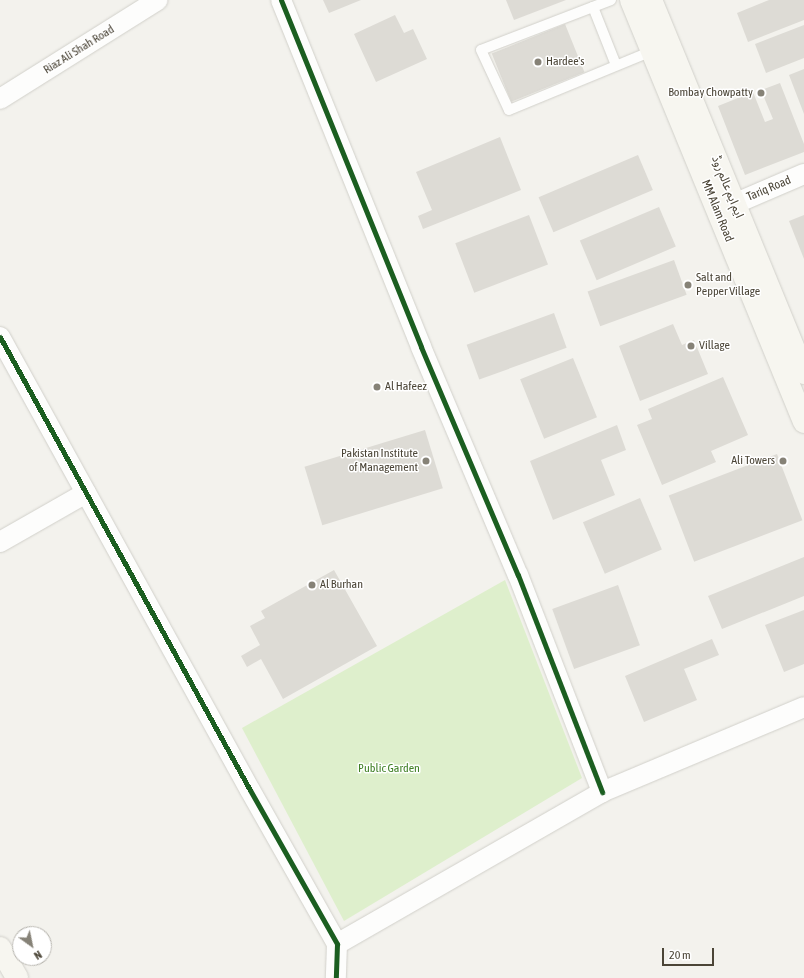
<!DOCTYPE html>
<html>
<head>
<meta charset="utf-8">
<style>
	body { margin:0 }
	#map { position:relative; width:804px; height:978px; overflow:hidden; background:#f3f2ed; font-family:"Asap Condensed","Noto Sans Arabic",sans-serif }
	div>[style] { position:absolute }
	.green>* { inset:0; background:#deefcc }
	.building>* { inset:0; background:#dddbd5; transform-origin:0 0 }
	.roads { filter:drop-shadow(0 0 1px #d1d0ca) drop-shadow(0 0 1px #d1d0ca) }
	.lane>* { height:10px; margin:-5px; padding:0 5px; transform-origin:5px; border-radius:5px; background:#fdfdfc }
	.street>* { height:20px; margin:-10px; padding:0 10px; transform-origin:10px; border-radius:10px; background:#fdfdfc }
	.secondary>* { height:22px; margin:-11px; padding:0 11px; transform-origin:11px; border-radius:11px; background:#f7f6f0 }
	.cycleway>* { height:5px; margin:-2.5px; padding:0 2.5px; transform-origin:2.5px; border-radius:2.5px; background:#1b5e20 }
	.dots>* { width:11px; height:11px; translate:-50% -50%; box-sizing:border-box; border:2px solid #fff; border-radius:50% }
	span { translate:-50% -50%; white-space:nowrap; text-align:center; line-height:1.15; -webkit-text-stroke:3px #fff; paint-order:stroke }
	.street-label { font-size:12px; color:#4b4537 }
	.poi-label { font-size:12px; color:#4b4537 }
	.left { translate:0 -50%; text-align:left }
	.right { translate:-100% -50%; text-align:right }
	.park-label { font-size:12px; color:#408126 }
	.north { position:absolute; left:12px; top:926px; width:40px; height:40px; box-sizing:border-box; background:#fff; border:1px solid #b7b5af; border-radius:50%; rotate:147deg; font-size:11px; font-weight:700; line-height:16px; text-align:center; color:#4b4537 }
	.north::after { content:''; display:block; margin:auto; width:14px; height:18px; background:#868277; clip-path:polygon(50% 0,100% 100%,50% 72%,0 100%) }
	.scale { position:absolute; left:662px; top:948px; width:52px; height:18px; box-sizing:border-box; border:2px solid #4b4537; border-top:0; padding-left:5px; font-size:12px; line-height:14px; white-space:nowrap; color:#4b4537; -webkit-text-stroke:3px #fff; paint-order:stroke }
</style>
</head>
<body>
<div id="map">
	<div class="green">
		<i style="clip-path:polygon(505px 580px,582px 778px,344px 921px,242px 728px)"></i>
	</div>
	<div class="building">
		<i style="clip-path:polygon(323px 0,361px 0,329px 13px)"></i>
		<i style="clip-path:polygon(506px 0,566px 0,514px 20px)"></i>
		<i style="clip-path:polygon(769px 0,804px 0,804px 20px,748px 42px,737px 13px)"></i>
		<i style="clip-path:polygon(395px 15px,404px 33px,413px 29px,427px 59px,376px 82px,354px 34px)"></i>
		<i style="left:565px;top:24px;width:52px;height:79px;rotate:68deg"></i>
		<i style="clip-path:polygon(804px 25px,804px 58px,766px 73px,755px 44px)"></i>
		<i style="clip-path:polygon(804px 69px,804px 114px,789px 75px)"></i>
		<i style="clip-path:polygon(780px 83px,804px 144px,804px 152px,745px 175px,718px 106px,753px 92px,765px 122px,773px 119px,761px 90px)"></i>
		<i style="clip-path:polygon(500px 137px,521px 190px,423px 229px,418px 216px,432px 210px,416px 172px)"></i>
		<i style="left:638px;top:155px;width:38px;height:108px;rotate:67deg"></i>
		<i style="left:659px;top:207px;width:43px;height:86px;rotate:67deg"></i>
		<i style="left:529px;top:215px;width:53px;height:79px;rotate:69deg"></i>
		<i style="clip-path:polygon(804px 215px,804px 259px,789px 221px)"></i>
		<i style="left:674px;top:260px;width:37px;height:92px;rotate:70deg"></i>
		<i style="left:554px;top:313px;width:37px;height:93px;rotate:70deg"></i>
		<i style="clip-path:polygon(673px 324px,682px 345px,694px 340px,708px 374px,640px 401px,619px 346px)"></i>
		<i style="left:573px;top:358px;width:64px;height:57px;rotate:68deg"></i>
		<i style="clip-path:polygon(723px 377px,748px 435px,711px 451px,716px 462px,662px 485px,637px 425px,652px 419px,648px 409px)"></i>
		<i style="clip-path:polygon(617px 425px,626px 450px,601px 460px,615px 495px,553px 520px,530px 461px)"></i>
		<i style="left:425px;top:430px;width:61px;height:126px;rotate:73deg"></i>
		<i style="left:777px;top:454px;width:71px;height:116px;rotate:69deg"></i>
		<i style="left:640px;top:498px;width:56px;height:62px;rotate:67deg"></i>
		<i style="clip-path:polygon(804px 557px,804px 596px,722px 629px,708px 596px)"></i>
		<i style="clip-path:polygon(334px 570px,377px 646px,283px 699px,261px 659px,247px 667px,241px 656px,260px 645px,250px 626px,265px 618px,261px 611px)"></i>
		<i style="left:618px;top:585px;width:64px;height:70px;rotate:70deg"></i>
		<i style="clip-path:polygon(804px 610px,804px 664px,784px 672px,765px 625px)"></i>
		<i style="clip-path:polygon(712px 639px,719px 655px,684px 669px,697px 700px,644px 722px,625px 676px)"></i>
	</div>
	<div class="roads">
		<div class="lane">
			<i style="left:611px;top:0;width:139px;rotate:159deg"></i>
			<i style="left:481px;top:50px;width:66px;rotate:65deg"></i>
			<i style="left:509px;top:110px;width:155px;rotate:-22.4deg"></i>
			<i style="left:593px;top:7px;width:62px;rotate:68.4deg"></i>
		</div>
		<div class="street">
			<i style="left:281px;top:0;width:374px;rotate:68deg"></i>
			<i style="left:421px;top:347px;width:248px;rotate:67deg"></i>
			<i style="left:518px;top:575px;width:233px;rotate:68.8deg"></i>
			<i style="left:0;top:99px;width:186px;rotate:-32.1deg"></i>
			<i style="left:734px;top:204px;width:76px;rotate:-23.2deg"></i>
			<i style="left:0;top:337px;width:517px;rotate:61.11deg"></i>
			<i style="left:250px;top:790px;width:177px;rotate:60.5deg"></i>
			<i style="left:337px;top:944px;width:34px;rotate:92deg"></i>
			<i style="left:0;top:542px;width:99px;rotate:-29.7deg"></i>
			<i style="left:337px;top:944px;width:305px;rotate:-29.8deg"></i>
			<i style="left:602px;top:792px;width:219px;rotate:-22.8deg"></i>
		</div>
		<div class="secondary">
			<i style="left:631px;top:0;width:456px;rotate:67.7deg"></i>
			<i style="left:651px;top:0;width:403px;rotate:67.7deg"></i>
			<i style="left:0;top:948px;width:34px;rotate:60deg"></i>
		</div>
	</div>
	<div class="cycleway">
		<i style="left:281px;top:0;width:374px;rotate:68deg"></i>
		<i style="left:421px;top:347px;width:248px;rotate:67deg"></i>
		<i style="left:518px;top:575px;width:233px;rotate:68.8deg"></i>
		<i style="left:0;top:337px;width:517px;rotate:61.11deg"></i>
		<i style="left:250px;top:790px;width:177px;rotate:60.5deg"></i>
		<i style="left:337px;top:944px;width:34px;rotate:92deg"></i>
	</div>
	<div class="dots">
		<i style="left:538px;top:62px;background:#868277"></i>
		<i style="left:761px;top:93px;background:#868277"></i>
		<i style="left:688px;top:285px;background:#868277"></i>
		<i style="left:691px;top:346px;background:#868277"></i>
		<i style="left:377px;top:387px;background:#868277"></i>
		<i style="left:426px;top:461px;background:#868277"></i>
		<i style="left:783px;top:461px;background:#868277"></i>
		<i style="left:312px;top:585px;background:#868277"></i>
	</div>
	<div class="street-label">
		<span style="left:79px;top:50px;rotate:-32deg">Riaz Ali Shah Road</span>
		<span style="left:727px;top:187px;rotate:68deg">ایم ایم عالم روڈ</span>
		<span style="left:769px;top:189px;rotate:-23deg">Tariq Road</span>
		<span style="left:717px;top:211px;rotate:68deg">MM Alam Road</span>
	</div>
	<div class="poi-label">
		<span class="left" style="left:546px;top:62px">Hardee's</span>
		<span class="right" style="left:753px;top:93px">Bombay Chowpatty</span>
		<span class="left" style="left:696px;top:285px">Salt and<br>Pepper Village</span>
		<span class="left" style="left:699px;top:346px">Village</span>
		<span class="left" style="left:385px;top:387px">Al Hafeez</span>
		<span class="right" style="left:418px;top:461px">Pakistan Institute<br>of Management</span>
		<span class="right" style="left:775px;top:461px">Ali Towers</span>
		<span class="left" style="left:320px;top:585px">Al Burhan</span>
	</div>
	<div class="park-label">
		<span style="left:389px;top:769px">Public Garden</span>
	</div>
	<div class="north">N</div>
	<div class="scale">20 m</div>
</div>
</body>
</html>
